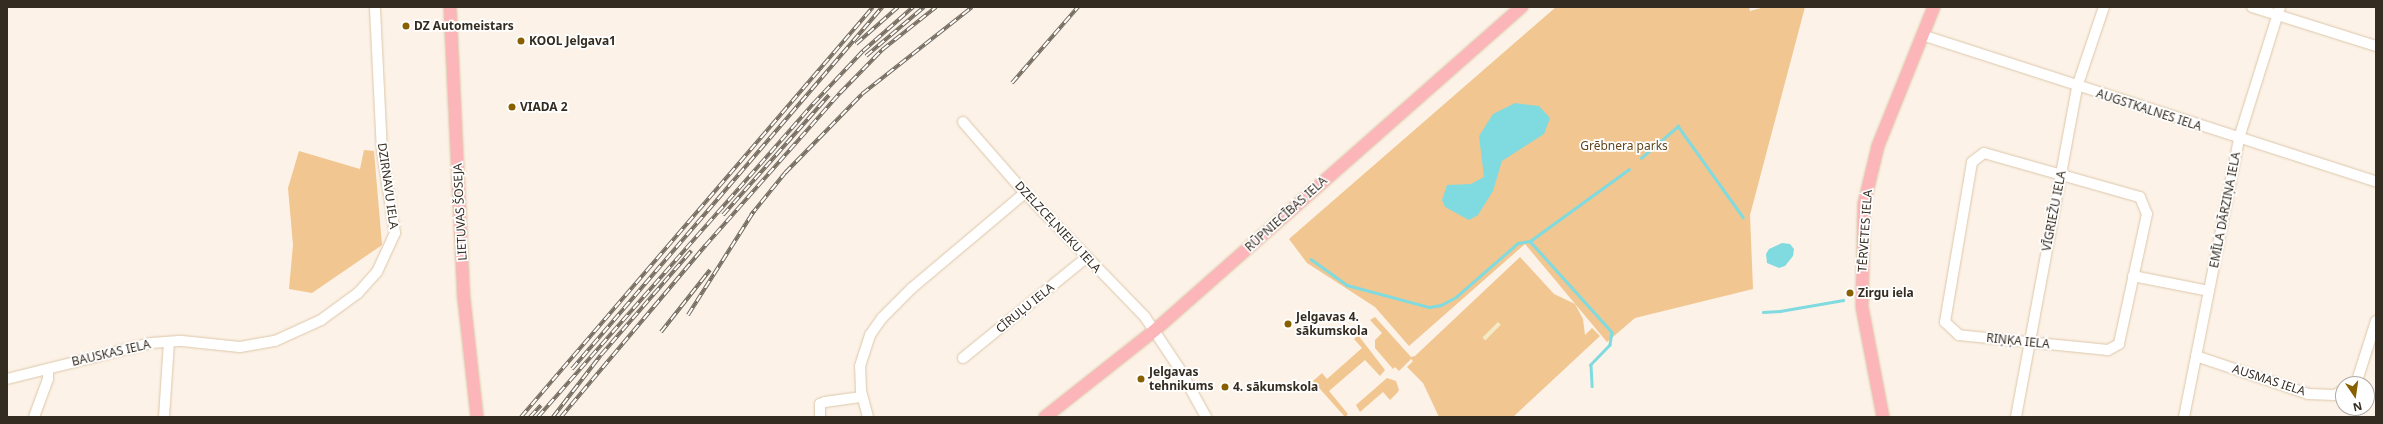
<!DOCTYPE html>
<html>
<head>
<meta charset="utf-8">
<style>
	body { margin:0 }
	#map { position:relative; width:2383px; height:424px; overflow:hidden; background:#fcf2e7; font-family:"Noto Sans",sans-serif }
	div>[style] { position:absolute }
	.green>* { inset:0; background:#f1c690 }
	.sand>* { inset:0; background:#f4eac5; transform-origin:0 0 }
	.water>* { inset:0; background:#7fdbe0 }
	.stream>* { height:2.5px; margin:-1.25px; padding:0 1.25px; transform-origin:1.25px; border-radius:1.25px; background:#7fdbe0 }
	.roads { filter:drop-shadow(0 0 1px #ddc7aa) drop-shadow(0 0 1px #ddc7aa) }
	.minor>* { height:10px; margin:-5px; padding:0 5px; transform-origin:5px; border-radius:5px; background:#fff }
	.major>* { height:12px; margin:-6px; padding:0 6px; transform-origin:6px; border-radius:6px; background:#fcb6b9 }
	.rail>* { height:4px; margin-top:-2px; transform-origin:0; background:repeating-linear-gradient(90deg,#fff 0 8px,#736a5f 0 16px); box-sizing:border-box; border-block:1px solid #736a5f }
	.dots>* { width:11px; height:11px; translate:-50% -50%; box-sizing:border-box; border:2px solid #fff; border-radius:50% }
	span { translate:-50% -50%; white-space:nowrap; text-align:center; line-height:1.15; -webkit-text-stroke:3.5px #fff; paint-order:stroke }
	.poi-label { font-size:12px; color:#352c21; font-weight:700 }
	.left { translate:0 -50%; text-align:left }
	.street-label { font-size:12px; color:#352c21 }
	.park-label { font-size:12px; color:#62451a }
	.frame { position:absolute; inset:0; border:8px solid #352c21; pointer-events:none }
	.north { position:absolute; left:2335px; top:376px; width:40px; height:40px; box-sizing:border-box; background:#fff; border:1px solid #aeaba6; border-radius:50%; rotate:167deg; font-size:11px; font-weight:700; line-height:16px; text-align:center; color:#352c21 }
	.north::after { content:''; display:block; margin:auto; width:14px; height:18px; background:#896000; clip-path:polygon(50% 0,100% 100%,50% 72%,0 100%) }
</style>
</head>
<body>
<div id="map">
	<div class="green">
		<i style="clip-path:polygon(1556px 7px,1749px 7px,1750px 11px,1765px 7px,1805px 7px,1750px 215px,1753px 289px,1635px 318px,1607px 342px,1525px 244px,1409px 346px,1375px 307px,1307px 263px,1289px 239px)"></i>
		<i style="clip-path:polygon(364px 150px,374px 151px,382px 245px,312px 293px,289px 289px,293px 245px,288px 188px,299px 151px,360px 169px)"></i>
		<i style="clip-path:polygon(1520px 257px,1554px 294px,1575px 304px,1583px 319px,1585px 335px,1592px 328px,1600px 336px,1513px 417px,1439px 417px,1423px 383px,1407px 367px,1413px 361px,1411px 359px,1399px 371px,1395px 367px,1393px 369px,1375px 348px,1375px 340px,1382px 333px,1370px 320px,1375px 317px,1411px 357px,1415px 356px)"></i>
		<i style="clip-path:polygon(1358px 335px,1385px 370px,1380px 376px,1365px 360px,1329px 391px,1348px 414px,1345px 417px,1313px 381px,1322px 373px,1327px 379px,1362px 348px,1354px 339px)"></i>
		<i style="clip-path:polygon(1387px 378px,1396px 381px,1399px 390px,1397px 393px,1390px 400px,1383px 392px,1360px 412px,1356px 405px)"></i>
	</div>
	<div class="sand">
		<i style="left:1498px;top:322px;width:4px;height:22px;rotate:45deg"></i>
	</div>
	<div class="water">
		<i style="clip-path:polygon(1515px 103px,1539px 106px,1550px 118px,1544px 134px,1502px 161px,1493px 191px,1478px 215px,1469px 220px,1445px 207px,1442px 200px,1447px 185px,1471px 184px,1484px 177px,1479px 136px,1493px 114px)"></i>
		<i style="clip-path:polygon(1790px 244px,1794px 249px,1793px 256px,1785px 266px,1779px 268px,1767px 263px,1766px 254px,1769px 249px,1782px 243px)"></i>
	</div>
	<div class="stream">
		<i style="left:1641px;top:158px;width:49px;rotate:-40.9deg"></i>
		<i style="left:1678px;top:126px;width:112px;rotate:54.5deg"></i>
		<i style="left:1530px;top:241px;width:122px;rotate:-36deg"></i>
		<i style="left:1311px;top:259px;width:44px;rotate:35.8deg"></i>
		<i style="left:1347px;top:285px;width:85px;rotate:15deg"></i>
		<i style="left:1429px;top:307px;width:12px;rotate:-9deg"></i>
		<i style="left:1441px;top:305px;width:17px;rotate:-28deg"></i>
		<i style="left:1456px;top:297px;width:82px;rotate:-41.1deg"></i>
		<i style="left:1518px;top:243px;width:12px;rotate:-9deg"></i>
		<i style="left:1530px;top:241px;width:122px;rotate:48deg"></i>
		<i style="left:1612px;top:332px;width:13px;rotate:99deg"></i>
		<i style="left:1610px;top:345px;width:28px;rotate:134deg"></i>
		<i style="left:1591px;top:365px;width:21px;rotate:87deg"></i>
		<i style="left:1763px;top:312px;width:17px;rotate:-3deg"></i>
		<i style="left:1780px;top:311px;width:64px;rotate:-9.9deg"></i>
	</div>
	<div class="roads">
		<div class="minor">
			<i style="left:2252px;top:7px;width:130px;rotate:17.5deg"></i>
			<i style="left:1922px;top:35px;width:477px;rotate:17.9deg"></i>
			<i style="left:963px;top:122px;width:94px;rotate:48.9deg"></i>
			<i style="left:1025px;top:193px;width:173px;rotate:45.9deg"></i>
			<i style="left:1145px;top:317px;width:61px;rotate:56.3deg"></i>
			<i style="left:1179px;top:368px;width:56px;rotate:61.1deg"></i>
			<i style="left:1984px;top:153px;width:162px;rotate:15.8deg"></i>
			<i style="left:2140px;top:197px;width:18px;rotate:68deg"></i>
			<i style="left:2147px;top:214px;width:133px;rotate:102.2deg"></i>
			<i style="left:2119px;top:344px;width:13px;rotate:151deg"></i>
			<i style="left:2108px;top:350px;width:150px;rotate:-174.3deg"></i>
			<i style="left:1959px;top:335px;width:19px;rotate:-137deg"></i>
			<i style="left:1945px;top:322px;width:162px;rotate:-80.4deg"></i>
			<i style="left:1972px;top:162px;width:15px;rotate:-37deg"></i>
			<i style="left:2133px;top:276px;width:77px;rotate:11.2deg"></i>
			<i style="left:2196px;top:356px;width:118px;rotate:18.7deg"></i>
			<i style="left:2308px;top:394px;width:27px;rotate:2deg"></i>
			<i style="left:2335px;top:395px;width:9px;rotate:-32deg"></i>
			<i style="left:963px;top:358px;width:159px;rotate:-39.1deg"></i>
			<i style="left:7px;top:379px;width:148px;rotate:-14deg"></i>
			<i style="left:151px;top:343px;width:31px;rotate:-4deg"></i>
			<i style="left:182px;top:341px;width:58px;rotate:5.9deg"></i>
			<i style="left:240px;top:347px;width:36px;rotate:-10deg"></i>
			<i style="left:275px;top:341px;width:51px;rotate:-24.5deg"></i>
			<i style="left:321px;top:320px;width:46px;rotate:-36.1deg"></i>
			<i style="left:358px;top:293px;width:28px;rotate:-48deg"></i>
			<i style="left:377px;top:272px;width:43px;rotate:-65.2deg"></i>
			<i style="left:395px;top:233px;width:82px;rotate:-99.1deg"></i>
			<i style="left:382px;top:152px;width:145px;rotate:-92.8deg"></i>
			<i style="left:2356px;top:384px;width:66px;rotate:-72.4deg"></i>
			<i style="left:820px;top:416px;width:12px;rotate:-90deg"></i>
			<i style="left:820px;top:404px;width:5px;rotate:-22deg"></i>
			<i style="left:825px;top:402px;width:37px;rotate:-8deg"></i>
			<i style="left:34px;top:417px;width:40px;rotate:-69.8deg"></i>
			<i style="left:48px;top:379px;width:10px;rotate:-90deg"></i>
			<i style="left:164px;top:417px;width:75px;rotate:-86.2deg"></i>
			<i style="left:868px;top:417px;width:27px;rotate:-105deg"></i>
			<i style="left:861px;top:391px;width:25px;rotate:-92deg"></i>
			<i style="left:860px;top:366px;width:33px;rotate:-72deg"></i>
			<i style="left:870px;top:335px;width:21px;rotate:-55deg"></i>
			<i style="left:882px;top:318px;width:42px;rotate:-45deg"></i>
			<i style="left:912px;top:288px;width:148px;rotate:-40.1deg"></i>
			<i style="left:2016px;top:417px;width:336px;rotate:-79.5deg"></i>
			<i style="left:2077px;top:87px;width:84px;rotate:-71.4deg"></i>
			<i style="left:2184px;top:417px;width:284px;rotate:-78.8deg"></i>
			<i style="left:2239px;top:138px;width:137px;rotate:-72.6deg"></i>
		</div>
		<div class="major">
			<i style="left:450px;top:7px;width:292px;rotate:87.3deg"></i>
			<i style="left:464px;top:299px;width:119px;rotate:83.7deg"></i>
			<i style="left:1045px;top:417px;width:140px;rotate:-38.3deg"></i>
			<i style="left:1155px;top:330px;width:489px;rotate:-41.4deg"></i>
			<i style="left:1883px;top:417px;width:112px;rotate:-100.8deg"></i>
			<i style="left:1862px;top:307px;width:103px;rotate:-88.9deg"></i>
			<i style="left:1864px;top:204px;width:60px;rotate:-76.4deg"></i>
			<i style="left:1878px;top:146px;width:150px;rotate:-68.1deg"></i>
		</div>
	</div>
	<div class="rail">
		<i style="left:856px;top:44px;width:56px;rotate:-41.4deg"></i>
		<i style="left:866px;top:56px;width:76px;rotate:-40.2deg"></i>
		<i style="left:1012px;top:83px;width:101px;rotate:-49deg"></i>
		<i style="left:723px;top:215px;width:160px;rotate:-48.5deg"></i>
		<i style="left:751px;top:215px;width:54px;rotate:-51deg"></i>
		<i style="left:785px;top:173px;width:110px;rotate:-45.7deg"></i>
		<i style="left:862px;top:94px;width:140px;rotate:-38.3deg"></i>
		<i style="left:688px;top:315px;width:123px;rotate:-57.6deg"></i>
		<i style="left:661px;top:332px;width:79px;rotate:-51.7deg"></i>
		<i style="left:572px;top:369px;width:477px;rotate:-49.4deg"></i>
		<i style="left:521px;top:417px;width:540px;rotate:-49.35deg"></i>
		<i style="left:530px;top:417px;width:16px;rotate:-47deg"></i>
		<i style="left:538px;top:417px;width:417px;rotate:-48.7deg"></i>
		<i style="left:813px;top:104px;width:73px;rotate:-46.7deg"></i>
		<i style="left:863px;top:51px;width:67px;rotate:-41.3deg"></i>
		<i style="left:553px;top:417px;width:78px;rotate:-52.3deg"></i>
		<i style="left:601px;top:355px;width:138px;rotate:-49.1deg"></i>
		<i style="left:561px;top:417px;width:224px;rotate:-49.9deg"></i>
		<i style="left:705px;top:246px;width:204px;rotate:-48.6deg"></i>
		<i style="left:840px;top:93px;width:60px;rotate:-45.7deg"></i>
		<i style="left:882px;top:50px;width:69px;rotate:-38.5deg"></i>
	</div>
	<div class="dots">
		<i style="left:406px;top:26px;background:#896000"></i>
		<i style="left:521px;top:41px;background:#896000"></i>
		<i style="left:512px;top:107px;background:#896000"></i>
		<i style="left:1850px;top:293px;background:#896000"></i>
		<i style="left:1288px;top:324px;background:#896000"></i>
		<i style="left:1141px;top:379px;background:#896000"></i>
		<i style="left:1225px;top:387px;background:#896000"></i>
	</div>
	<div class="poi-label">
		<span class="left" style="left:414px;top:26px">DZ Automeistars</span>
		<span class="left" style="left:529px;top:41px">KOOL Jelgava1</span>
		<span class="left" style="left:520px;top:107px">VIADA 2</span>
		<span class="left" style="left:1858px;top:293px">Zirgu iela</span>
		<span class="left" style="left:1296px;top:324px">Jelgavas 4.<br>sākumskola</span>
		<span class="left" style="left:1149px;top:379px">Jelgavas<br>tehnikums</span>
		<span class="left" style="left:1233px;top:387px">4. sākumskola</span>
	</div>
	<div class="street-label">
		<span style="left:2149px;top:110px;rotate:18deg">AUGSTKALNES IELA</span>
		<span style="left:388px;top:186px;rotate:82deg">DZIRNAVU IELA</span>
		<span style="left:2225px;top:210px;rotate:-79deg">EMĪLA DĀRZIŅA IELA</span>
		<span style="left:2054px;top:211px;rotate:-79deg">VĪGRIEŽU IELA</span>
		<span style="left:460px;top:212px;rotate:-93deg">LIETUVAS ŠOSEJA</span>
		<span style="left:1286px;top:214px;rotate:-42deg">RŪPNIECĪBAS IELA</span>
		<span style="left:1058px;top:227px;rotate:47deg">DZELZCEĻNIEKU IELA</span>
		<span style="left:1865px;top:231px;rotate:-86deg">TĒRVETES IELA</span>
		<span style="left:1025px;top:308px;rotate:-39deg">CĪRUĻU IELA</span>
		<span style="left:2018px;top:341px;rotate:6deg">RIŅĶA IELA</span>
		<span style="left:111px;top:353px;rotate:-13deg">BAUSKAS IELA</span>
		<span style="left:2269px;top:380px;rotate:18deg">AUSMAS IELA</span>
	</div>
	<div class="park-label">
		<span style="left:1624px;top:146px">Grēbnera parks</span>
	</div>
	<div class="frame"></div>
	<div class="north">N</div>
</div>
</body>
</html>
